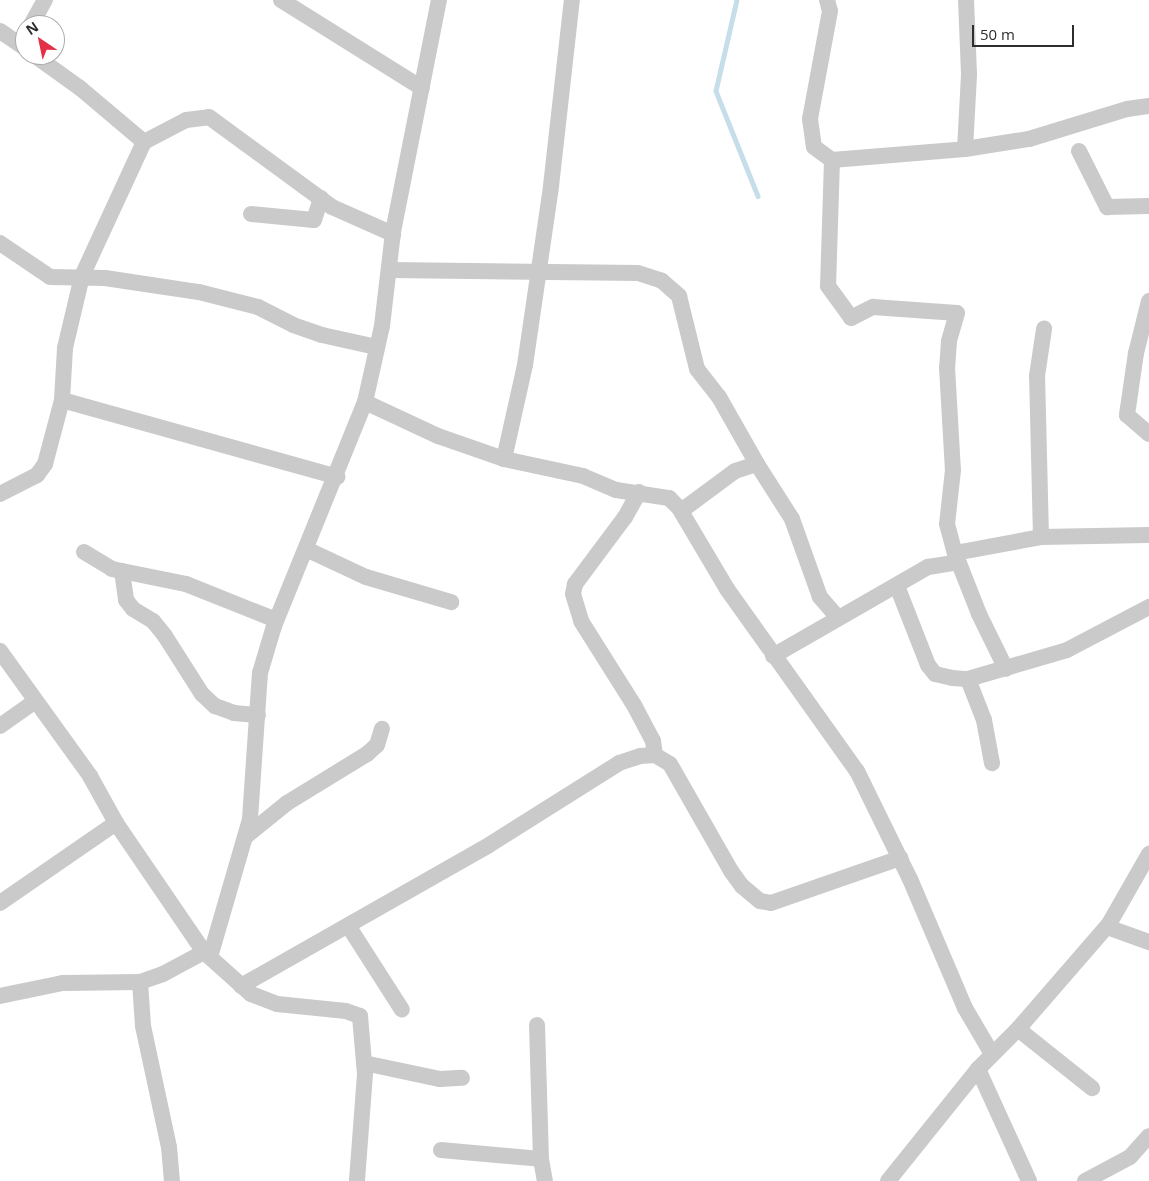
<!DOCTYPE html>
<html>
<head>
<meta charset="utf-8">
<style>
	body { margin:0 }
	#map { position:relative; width:1149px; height:1181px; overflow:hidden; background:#fff; font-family:"Open Sans",sans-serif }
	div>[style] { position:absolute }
	.stream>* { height:4.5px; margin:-2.25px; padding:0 2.25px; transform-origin:2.25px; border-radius:2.25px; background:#c6deea }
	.minor>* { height:16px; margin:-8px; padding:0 8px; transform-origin:8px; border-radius:8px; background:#cacaca }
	span { translate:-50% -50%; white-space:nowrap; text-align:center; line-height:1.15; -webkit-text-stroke:5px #fff; paint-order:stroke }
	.north { position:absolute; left:15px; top:15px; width:50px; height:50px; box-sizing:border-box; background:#fff; border:1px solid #ababab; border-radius:50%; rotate:326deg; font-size:14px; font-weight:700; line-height:20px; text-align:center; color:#2d2d2d }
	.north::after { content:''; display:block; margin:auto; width:18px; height:22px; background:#e33046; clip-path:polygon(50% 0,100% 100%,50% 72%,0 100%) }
	.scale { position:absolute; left:972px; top:25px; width:102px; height:22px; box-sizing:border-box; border:2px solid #2d2d2d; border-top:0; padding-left:6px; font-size:15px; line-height:18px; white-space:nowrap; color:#2d2d2d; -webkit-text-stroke:4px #fff; paint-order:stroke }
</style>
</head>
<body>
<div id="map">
	<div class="stream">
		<i style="left:737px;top:0;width:93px;rotate:103deg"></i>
		<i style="left:716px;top:91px;width:113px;rotate:68.2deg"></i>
	</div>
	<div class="minor">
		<i style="left:281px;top:0;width:166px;rotate:32deg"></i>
		<i style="left:827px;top:0;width:11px;rotate:75deg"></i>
		<i style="left:830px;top:11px;width:110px;rotate:100.5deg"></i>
		<i style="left:810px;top:119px;width:28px;rotate:82deg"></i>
		<i style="left:814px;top:147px;width:22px;rotate:36deg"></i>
		<i style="left:832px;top:160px;width:133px;rotate:-4.7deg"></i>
		<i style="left:965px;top:149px;width:65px;rotate:-8.9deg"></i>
		<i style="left:1029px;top:139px;width:102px;rotate:-17deg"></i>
		<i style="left:1127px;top:109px;width:22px;rotate:-8deg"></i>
		<i style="left:31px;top:25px;width:29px;rotate:-61deg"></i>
		<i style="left:0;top:31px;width:30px;rotate:34deg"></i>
		<i style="left:34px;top:55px;width:57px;rotate:35.7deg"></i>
		<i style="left:80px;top:88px;width:84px;rotate:40.2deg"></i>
		<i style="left:965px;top:149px;width:75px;rotate:-86.9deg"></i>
		<i style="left:969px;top:74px;width:74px;rotate:-92.3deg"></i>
		<i style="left:1079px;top:151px;width:63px;rotate:63.4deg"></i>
		<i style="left:1107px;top:207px;width:42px;rotate:-1.4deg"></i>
		<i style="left:832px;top:160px;width:126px;rotate:91.8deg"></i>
		<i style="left:828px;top:286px;width:39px;rotate:54deg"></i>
		<i style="left:851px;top:318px;width:25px;rotate:-27deg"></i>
		<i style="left:873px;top:307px;width:84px;rotate:4.1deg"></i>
		<i style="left:957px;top:313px;width:29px;rotate:106deg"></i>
		<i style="left:949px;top:341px;width:26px;rotate:94deg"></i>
		<i style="left:947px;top:367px;width:103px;rotate:86.7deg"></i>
		<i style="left:953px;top:470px;width:54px;rotate:96.3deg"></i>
		<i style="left:947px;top:524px;width:30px;rotate:75deg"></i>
		<i style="left:955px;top:553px;width:66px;rotate:68.5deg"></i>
		<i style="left:979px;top:614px;width:61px;rotate:63.9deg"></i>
		<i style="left:251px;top:214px;width:63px;rotate:5.4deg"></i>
		<i style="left:314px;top:220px;width:23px;rotate:-72deg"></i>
		<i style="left:0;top:243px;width:60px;rotate:34.2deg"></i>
		<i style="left:50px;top:277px;width:55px;rotate:1deg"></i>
		<i style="left:105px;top:278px;width:95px;rotate:8.5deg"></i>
		<i style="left:199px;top:292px;width:61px;rotate:14.3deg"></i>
		<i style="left:258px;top:307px;width:39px;rotate:27deg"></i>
		<i style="left:293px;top:325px;width:31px;rotate:19deg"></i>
		<i style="left:322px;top:335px;width:55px;rotate:12.5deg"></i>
		<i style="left:390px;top:270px;width:248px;rotate:0.7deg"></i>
		<i style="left:638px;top:273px;width:25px;rotate:18deg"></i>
		<i style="left:662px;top:281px;width:23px;rotate:41deg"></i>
		<i style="left:679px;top:296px;width:75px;rotate:76.1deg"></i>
		<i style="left:697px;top:369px;width:36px;rotate:52deg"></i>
		<i style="left:719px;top:397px;width:77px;rotate:60.4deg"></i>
		<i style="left:1149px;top:301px;width:54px;rotate:104deg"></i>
		<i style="left:1136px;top:353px;width:63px;rotate:98.3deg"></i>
		<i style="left:1127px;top:415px;width:29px;rotate:41deg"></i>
		<i style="left:62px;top:400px;width:286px;rotate:15.6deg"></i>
		<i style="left:365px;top:402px;width:81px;rotate:25deg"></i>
		<i style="left:438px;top:436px;width:70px;rotate:19.2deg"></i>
		<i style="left:504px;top:459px;width:81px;rotate:12.1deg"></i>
		<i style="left:583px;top:476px;width:36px;rotate:23deg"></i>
		<i style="left:616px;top:490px;width:54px;rotate:8.6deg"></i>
		<i style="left:669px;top:498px;width:14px;rotate:45deg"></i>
		<i style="left:679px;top:508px;width:94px;rotate:59.3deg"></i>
		<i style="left:727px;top:589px;width:224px;rotate:54.5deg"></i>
		<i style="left:857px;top:771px;width:120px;rotate:63.9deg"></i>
		<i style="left:910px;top:879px;width:140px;rotate:66.9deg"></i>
		<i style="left:965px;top:1008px;width:53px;rotate:59.6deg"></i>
		<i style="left:504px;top:459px;width:96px;rotate:-77.4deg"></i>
		<i style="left:525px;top:365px;width:181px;rotate:-81.7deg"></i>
		<i style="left:551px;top:186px;width:187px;rotate:-83.6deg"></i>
		<i style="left:639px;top:492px;width:29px;rotate:119deg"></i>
		<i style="left:625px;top:517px;width:84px;rotate:126.7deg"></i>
		<i style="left:575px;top:584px;width:10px;rotate:101deg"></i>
		<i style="left:573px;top:594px;width:28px;rotate:73deg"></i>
		<i style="left:581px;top:621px;width:99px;rotate:57.8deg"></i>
		<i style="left:634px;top:705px;width:41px;rotate:62.2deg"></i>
		<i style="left:653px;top:741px;width:14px;rotate:82deg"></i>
		<i style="left:0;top:494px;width:42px;rotate:-27.2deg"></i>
		<i style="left:37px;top:475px;width:14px;rotate:-54deg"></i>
		<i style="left:45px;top:464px;width:66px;rotate:-75.1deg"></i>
		<i style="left:62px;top:400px;width:52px;rotate:-86.7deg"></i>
		<i style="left:65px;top:348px;width:74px;rotate:-76.7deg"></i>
		<i style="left:82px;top:276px;width:148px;rotate:-65.2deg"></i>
		<i style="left:144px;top:142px;width:47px;rotate:-27.6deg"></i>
		<i style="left:186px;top:120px;width:23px;rotate:-7deg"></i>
		<i style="left:209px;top:117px;width:152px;rotate:36.2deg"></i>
		<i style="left:332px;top:207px;width:67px;rotate:23.9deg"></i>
		<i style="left:681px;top:511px;width:67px;rotate:-36.5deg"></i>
		<i style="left:735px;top:471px;width:23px;rotate:-18deg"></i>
		<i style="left:757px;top:464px;width:65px;rotate:57.5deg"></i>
		<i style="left:792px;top:519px;width:83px;rotate:70.3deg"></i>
		<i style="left:820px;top:597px;width:28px;rotate:49deg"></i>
		<i style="left:1041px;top:537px;width:161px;rotate:-91.4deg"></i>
		<i style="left:1037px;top:376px;width:48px;rotate:-81.5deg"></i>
		<i style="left:306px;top:549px;width:66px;rotate:25deg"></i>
		<i style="left:366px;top:577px;width:89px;rotate:16.4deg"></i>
		<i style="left:84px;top:552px;width:33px;rotate:31deg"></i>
		<i style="left:112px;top:569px;width:76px;rotate:11.5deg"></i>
		<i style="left:186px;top:584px;width:97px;rotate:21.8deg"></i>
		<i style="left:955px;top:553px;width:87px;rotate:-10.5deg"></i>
		<i style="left:1041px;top:537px;width:108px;rotate:-1.1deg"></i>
		<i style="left:122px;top:571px;width:29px;rotate:82deg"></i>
		<i style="left:126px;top:600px;width:11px;rotate:52deg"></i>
		<i style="left:133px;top:609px;width:23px;rotate:31deg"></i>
		<i style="left:153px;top:621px;width:19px;rotate:51deg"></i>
		<i style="left:165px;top:636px;width:69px;rotate:57.5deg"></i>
		<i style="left:202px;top:694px;width:18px;rotate:43deg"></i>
		<i style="left:215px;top:706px;width:20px;rotate:20deg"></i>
		<i style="left:234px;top:713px;width:24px;rotate:5deg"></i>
		<i style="left:897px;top:586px;width:85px;rotate:68.6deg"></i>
		<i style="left:928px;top:665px;width:11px;rotate:52deg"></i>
		<i style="left:935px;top:674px;width:17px;rotate:13deg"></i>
		<i style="left:952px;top:678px;width:16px;rotate:4deg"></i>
		<i style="left:968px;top:679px;width:103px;rotate:-16.3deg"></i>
		<i style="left:1067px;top:650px;width:93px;rotate:-27.7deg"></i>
		<i style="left:0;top:651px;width:154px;rotate:54.2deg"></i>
		<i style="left:90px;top:776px;width:54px;rotate:61deg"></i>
		<i style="left:116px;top:823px;width:156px;rotate:55.7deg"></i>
		<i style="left:204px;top:952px;width:63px;rotate:41.8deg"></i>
		<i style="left:251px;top:994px;width:28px;rotate:21deg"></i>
		<i style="left:277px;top:1004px;width:69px;rotate:5.8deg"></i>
		<i style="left:346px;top:1011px;width:15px;rotate:20deg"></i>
		<i style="left:360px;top:1016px;width:58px;rotate:85.1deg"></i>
		<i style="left:365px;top:1074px;width:107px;rotate:94.3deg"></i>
		<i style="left:773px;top:656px;width:179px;rotate:-29.9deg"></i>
		<i style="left:928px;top:567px;width:31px;rotate:-9deg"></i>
		<i style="left:968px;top:679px;width:44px;rotate:68.7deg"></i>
		<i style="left:984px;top:720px;width:44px;rotate:79.5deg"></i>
		<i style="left:0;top:726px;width:42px;rotate:-35.2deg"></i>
		<i style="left:245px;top:837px;width:54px;rotate:-39deg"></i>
		<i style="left:287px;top:803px;width:94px;rotate:-31.5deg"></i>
		<i style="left:367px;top:754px;width:13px;rotate:-42deg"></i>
		<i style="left:377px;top:745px;width:17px;rotate:-73deg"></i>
		<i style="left:0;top:903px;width:141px;rotate:-34.6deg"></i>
		<i style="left:349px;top:927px;width:98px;rotate:57.4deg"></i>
		<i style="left:1107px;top:927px;width:45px;rotate:19.7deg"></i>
		<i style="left:210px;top:957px;width:144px;rotate:-73.8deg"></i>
		<i style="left:250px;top:819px;width:146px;rotate:-86.1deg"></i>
		<i style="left:260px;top:673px;width:49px;rotate:-73.4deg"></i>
		<i style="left:274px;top:626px;width:242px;rotate:-67.9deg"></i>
		<i style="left:365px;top:402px;width:78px;rotate:-77.4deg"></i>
		<i style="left:382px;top:326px;width:95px;rotate:-83.3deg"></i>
		<i style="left:393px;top:232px;width:237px;rotate:-78.8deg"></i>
		<i style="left:140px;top:982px;width:44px;rotate:86.1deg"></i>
		<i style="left:143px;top:1026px;width:124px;rotate:77.9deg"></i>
		<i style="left:169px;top:1147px;width:34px;rotate:85deg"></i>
		<i style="left:241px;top:986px;width:285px;rotate:-29.6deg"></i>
		<i style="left:489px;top:845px;width:154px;rotate:-32.2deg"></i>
		<i style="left:619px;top:763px;width:22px;rotate:-18deg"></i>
		<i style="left:640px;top:756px;width:15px;rotate:-4deg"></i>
		<i style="left:655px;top:755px;width:17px;rotate:31deg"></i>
		<i style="left:670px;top:764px;width:123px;rotate:60.3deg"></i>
		<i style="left:731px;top:871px;width:19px;rotate:54deg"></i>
		<i style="left:742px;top:886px;width:23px;rotate:40deg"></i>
		<i style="left:760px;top:901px;width:11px;rotate:10deg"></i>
		<i style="left:771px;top:903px;width:137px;rotate:-19.2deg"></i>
		<i style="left:0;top:996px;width:64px;rotate:-11.7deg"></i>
		<i style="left:63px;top:983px;width:77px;rotate:-0.7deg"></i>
		<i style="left:140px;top:982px;width:24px;rotate:-19deg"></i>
		<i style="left:163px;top:974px;width:47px;rotate:-28.2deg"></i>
		<i style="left:537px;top:1025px;width:134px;rotate:88.3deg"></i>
		<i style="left:1018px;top:1029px;width:95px;rotate:38.6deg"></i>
		<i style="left:364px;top:1063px;width:78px;rotate:11.9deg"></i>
		<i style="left:440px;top:1079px;width:22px;rotate:-3deg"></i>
		<i style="left:978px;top:1069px;width:123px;rotate:65.5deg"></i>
		<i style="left:441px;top:1150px;width:100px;rotate:5.1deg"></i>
		<i style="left:541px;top:1159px;width:22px;rotate:80deg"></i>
		<i style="left:888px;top:1181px;width:144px;rotate:-51.2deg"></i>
		<i style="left:978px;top:1069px;width:57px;rotate:-45deg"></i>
		<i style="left:1018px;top:1029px;width:139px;rotate:-49.1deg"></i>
		<i style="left:1109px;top:924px;width:81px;rotate:-60.3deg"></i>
		<i style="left:1085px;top:1181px;width:51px;rotate:-28.1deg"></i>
		<i style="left:1130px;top:1157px;width:28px;rotate:-48deg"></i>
	</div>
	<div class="north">N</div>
	<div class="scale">50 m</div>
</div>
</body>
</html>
